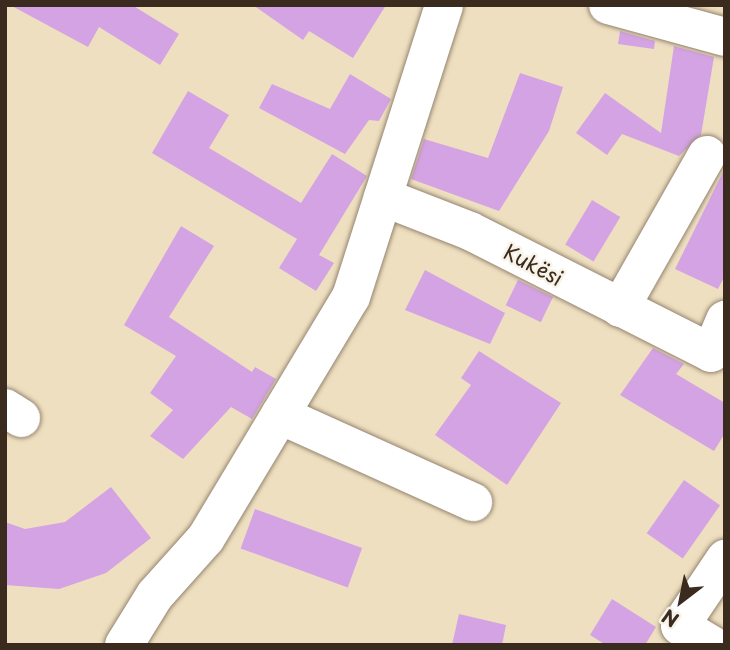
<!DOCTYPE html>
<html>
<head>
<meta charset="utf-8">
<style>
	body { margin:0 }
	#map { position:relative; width:730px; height:650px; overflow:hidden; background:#eedfc0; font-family:"Playpen Sans",sans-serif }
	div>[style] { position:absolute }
	.building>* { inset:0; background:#d4a3e3; transform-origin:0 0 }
	.roads { filter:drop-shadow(0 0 2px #94846f) drop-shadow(0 0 2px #94846f) }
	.minor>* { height:38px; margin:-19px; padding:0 19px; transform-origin:19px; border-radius:19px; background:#fff }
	span { translate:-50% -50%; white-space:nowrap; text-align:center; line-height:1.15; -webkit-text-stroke:5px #f7f3e8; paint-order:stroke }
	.street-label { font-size:21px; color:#3b2a1e }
	.frame { position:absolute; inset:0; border:7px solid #3b2a1e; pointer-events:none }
	.north { position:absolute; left:646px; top:566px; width:70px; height:70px; -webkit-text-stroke:5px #f7f3e8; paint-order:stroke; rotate:212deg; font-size:19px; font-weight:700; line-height:28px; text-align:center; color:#3b2a1e }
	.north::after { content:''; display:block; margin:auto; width:24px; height:32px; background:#3b2a1e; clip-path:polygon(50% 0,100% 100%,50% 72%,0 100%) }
</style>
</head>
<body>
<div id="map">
	<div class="building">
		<i style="clip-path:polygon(10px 5px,132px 5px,179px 34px,160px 65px,99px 27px,88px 47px)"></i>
		<i style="clip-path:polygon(253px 5px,386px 5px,353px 58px,309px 31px,303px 40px)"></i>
		<i style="clip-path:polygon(620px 31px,655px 41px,654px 49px,618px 44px)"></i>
		<i style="clip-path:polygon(674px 46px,714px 57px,701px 135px,679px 156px,622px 134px,607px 155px,576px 133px,605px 93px,661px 133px)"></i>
		<i style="clip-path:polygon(520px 73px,563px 87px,549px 131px,499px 211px,411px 179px,424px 139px,488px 158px)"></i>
		<i style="clip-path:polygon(350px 74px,391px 99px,379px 121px,369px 120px,345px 154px,259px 108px,272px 84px,330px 109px)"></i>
		<i style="clip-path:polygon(188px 91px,229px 115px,209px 148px,301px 203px,332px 154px,367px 176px,319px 255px,334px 263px,316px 291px,279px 268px,297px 239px,152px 153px)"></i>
		<i style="clip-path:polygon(725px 168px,725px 275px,718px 289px,675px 269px)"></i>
		<i style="left:592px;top:200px;width:33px;height:52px;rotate:31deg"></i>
		<i style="clip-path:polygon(181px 226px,214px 246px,169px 317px,252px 372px,255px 367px,276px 379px,252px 419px,231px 407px,183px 459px,150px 436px,173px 410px,150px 393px,176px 356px,124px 325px)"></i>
		<i style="clip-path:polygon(425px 270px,505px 313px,490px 344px,405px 310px)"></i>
		<i style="left:518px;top:280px;width:39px;height:28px;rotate:26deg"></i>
		<i style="clip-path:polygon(653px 348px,684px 364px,676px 374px,725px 403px,725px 433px,714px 451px,620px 395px)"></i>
		<i style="clip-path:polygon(479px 351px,561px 403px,507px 485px,435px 435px,471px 385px,461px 378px)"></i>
		<i style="left:684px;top:480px;width:44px;height:65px;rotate:35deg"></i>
		<i style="clip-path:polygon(111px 487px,151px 538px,106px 573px,59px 589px,5px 585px,5px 522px,25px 529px,65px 522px)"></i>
		<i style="left:255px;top:509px;width:114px;height:42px;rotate:20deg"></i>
		<i style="clip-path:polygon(612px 599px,656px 627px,645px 645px,606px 645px,590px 635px)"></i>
		<i style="clip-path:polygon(459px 614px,506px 625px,502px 645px,452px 645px)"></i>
	</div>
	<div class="roads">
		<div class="minor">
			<i style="left:608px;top:5px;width:121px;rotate:15.3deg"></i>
			<i style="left:383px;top:197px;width:93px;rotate:21.3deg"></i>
			<i style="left:470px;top:231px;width:270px;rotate:26.8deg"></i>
			<i style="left:711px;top:353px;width:36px;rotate:-67deg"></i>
			<i style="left:620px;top:308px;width:176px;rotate:-60.4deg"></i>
			<i style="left:5px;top:408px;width:19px;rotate:32deg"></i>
			<i style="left:280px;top:415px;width:212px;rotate:24.3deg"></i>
			<i style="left:124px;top:645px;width:59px;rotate:-58.2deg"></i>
			<i style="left:155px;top:595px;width:76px;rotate:-48.2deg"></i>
			<i style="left:206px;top:538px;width:281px;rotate:-59deg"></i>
			<i style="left:351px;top:297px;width:306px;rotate:-72.3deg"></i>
			<i style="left:712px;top:645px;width:37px;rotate:-149deg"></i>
			<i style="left:680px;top:626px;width:81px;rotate:-56.1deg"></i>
		</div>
	</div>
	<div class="street-label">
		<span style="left:534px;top:264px;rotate:28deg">Kukësi</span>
	</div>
	<div class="frame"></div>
	<div class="north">N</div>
</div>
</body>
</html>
